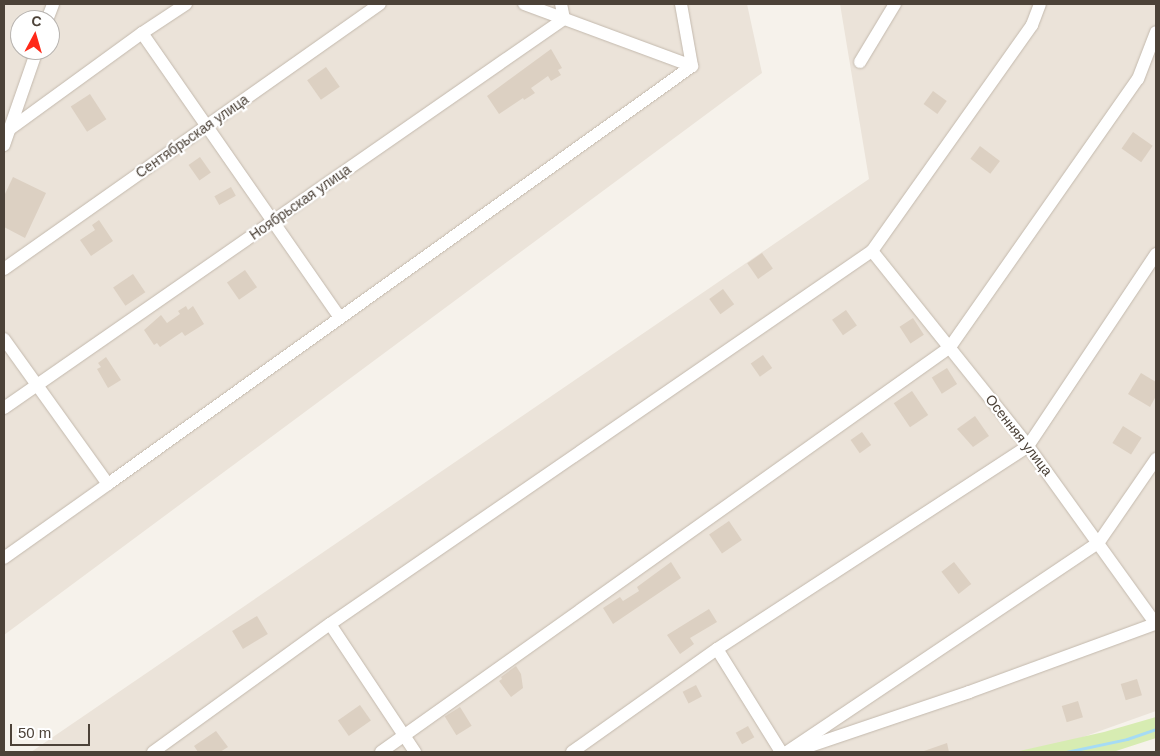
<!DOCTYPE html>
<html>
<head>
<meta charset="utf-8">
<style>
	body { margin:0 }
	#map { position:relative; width:1160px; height:756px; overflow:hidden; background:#f6f2eb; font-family:Helvetica,sans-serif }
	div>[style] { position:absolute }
	.residential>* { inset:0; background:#ebe3d9 }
	.green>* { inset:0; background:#d7ecb2 }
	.stream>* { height:3px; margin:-1.5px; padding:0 1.5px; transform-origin:1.5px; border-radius:1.5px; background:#a5dbf5 }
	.building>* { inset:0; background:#dcd0c2; transform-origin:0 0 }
	.roads { filter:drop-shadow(0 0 1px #c3b9ad) drop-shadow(0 0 1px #c3b9ad) }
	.street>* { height:12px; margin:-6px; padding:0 6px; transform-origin:6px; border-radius:6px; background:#fff }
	span { translate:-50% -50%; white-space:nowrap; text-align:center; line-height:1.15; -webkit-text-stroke:4.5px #fff; paint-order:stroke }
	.street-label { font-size:14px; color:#4c4238 }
	.frame { position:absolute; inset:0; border:5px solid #4c4238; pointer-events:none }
	.north { position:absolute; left:10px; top:10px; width:50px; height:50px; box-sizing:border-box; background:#fff; border:1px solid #b7b3af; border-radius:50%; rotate:6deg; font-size:14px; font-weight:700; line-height:20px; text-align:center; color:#4c4238 }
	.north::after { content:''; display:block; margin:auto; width:18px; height:22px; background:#ff2919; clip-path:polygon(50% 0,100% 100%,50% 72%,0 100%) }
	.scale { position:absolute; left:10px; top:724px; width:80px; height:22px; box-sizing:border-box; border:2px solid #4c4238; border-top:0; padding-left:6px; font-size:15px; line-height:18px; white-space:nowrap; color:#4c4238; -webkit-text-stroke:4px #fff; paint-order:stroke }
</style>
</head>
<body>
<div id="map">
	<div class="residential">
		<i style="clip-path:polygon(evenodd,4px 4px,747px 4px,762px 73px,4px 635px,4px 4px,20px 20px,50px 20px,50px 50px,20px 50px,20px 20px)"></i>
		<i style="clip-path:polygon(840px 4px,1156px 4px,1156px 711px,1041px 752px,31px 752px,869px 179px)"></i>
	</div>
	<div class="green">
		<i style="clip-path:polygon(1156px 717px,1156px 738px,1116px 751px,1015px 752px,1104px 732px)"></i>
	</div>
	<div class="stream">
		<i style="left:1066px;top:752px;width:62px;rotate:-12deg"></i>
		<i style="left:1127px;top:739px;width:31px;rotate:-19deg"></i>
	</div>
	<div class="building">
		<i style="clip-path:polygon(551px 49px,562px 68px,558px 70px,561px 75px,551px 81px,548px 76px,531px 88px,535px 93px,524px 100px,523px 98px,499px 114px,487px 96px)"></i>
		<i style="left:326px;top:67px;width:24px;height:23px;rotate:55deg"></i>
		<i style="left:933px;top:91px;width:17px;height:16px;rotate:36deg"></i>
		<i style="left:90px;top:94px;width:30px;height:23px;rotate:57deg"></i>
		<i style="left:1133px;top:132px;width:24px;height:20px;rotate:35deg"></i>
		<i style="left:980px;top:146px;width:25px;height:16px;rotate:37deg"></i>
		<i style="left:200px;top:157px;width:19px;height:14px;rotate:55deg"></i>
		<i style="clip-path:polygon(13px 177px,46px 193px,25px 238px,4px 227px,4px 196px)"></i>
		<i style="left:231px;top:187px;width:10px;height:19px;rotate:61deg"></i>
		<i style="clip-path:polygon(99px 220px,113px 241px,91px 256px,80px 240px,95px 230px,92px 225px)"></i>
		<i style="left:762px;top:253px;width:19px;height:18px;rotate:55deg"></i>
		<i style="left:245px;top:270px;width:21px;height:22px;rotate:55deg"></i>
		<i style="left:133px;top:274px;width:22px;height:24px;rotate:56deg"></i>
		<i style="left:723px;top:289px;width:19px;height:17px;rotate:54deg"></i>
		<i style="clip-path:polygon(186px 306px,188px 310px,193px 306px,204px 324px,185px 336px,182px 332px,160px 347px,157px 343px,154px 345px,144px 330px,161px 315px,167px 323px,180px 314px,178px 311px)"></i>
		<i style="left:846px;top:310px;width:19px;height:17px;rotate:55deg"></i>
		<i style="left:913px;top:318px;width:20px;height:16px;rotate:57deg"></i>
		<i style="left:763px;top:355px;width:16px;height:15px;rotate:55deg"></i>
		<i style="clip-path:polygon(106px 357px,121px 380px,108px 388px,97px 369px,101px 367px,98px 363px)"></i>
		<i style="left:947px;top:368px;width:19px;height:18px;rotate:58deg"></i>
		<i style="clip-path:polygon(1141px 373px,1156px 382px,1156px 396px,1150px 407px,1128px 394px)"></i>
		<i style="left:912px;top:391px;width:29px;height:22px;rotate:56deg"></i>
		<i style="clip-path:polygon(975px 416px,989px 436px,973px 447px,957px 429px)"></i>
		<i style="left:1123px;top:426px;width:22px;height:20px;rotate:32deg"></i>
		<i style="left:862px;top:432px;width:16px;height:14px;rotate:55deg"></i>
		<i style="left:729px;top:521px;width:23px;height:24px;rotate:56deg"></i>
		<i style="clip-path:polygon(671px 562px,681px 578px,613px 624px,603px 608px,620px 597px,623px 601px,639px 591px,637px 587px)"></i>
		<i style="left:954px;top:562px;width:28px;height:16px;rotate:52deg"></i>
		<i style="clip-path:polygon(709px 609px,717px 622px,690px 638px,694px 644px,680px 654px,667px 635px)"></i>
		<i style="left:257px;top:616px;width:21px;height:29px;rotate:59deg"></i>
		<i style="clip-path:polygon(516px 666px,521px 674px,523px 688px,511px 697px,499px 681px,502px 679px,501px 677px)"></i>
		<i style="left:1137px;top:679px;width:17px;height:17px;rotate:73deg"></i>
		<i style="left:696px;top:685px;width:13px;height:15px;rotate:63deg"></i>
		<i style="left:1078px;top:701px;width:17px;height:17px;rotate:73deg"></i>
		<i style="left:360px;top:705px;width:19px;height:27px;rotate:55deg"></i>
		<i style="left:460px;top:707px;width:22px;height:18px;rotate:58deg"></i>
		<i style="left:748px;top:726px;width:13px;height:14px;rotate:61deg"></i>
		<i style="clip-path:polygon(216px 731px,228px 747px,220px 752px,198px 752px,194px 746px)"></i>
		<i style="clip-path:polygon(947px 743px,949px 752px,924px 752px,924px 751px)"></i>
	</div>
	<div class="roads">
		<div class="street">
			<i style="left:186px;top:4px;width:53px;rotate:146.6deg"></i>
			<i style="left:142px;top:33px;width:347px;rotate:55.2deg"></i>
			<i style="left:681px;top:4px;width:63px;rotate:79.9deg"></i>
			<i style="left:47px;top:20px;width:17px;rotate:-69deg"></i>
			<i style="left:860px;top:62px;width:68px;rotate:-58.9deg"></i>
			<i style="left:10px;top:129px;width:163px;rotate:-36deg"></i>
			<i style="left:4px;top:145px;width:101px;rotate:-70.8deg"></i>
			<i style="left:872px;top:251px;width:250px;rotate:51.3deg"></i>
			<i style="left:1028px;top:446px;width:219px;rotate:54.3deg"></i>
			<i style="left:4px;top:269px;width:460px;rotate:-35.2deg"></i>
			<i style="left:4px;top:339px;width:178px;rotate:54.4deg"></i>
			<i style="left:108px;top:484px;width:718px;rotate:-35.59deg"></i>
			<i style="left:692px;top:66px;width:179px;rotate:-159.7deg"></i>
			<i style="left:4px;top:408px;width:682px;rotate:-34.79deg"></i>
			<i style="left:564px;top:19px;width:15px;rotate:-101deg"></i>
			<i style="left:4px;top:558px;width:128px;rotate:-35.4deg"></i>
			<i style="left:330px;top:624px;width:154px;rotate:56.4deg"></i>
			<i style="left:717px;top:649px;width:121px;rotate:58.1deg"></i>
			<i style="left:798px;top:750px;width:181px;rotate:-18.7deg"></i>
			<i style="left:969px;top:692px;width:198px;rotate:-20.1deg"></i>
			<i style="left:153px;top:752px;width:218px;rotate:-35.9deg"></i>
			<i style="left:330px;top:624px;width:658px;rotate:-34.54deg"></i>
			<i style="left:872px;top:251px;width:277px;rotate:-54.7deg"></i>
			<i style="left:1032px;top:25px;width:22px;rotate:-69deg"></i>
			<i style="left:381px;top:752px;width:698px;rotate:-35.44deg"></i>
			<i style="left:950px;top:347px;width:327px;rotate:-55deg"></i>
			<i style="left:1138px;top:79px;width:50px;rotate:-69deg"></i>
			<i style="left:572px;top:752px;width:178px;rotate:-35.4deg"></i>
			<i style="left:717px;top:649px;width:371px;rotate:-33.1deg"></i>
			<i style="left:1028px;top:446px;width:231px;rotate:-56.3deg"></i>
			<i style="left:787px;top:752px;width:376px;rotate:-33.9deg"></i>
			<i style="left:1099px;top:542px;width:101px;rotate:-55.5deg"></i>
		</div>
	</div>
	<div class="street-label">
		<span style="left:192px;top:136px;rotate:-35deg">Сентябрьская улица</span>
		<span style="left:300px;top:202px;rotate:-35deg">Ноябрьская улица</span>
		<span style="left:1019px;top:435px;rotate:52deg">Осенняя улица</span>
	</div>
	<div class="frame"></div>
	<div class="north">С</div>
	<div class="scale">50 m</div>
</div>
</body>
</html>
